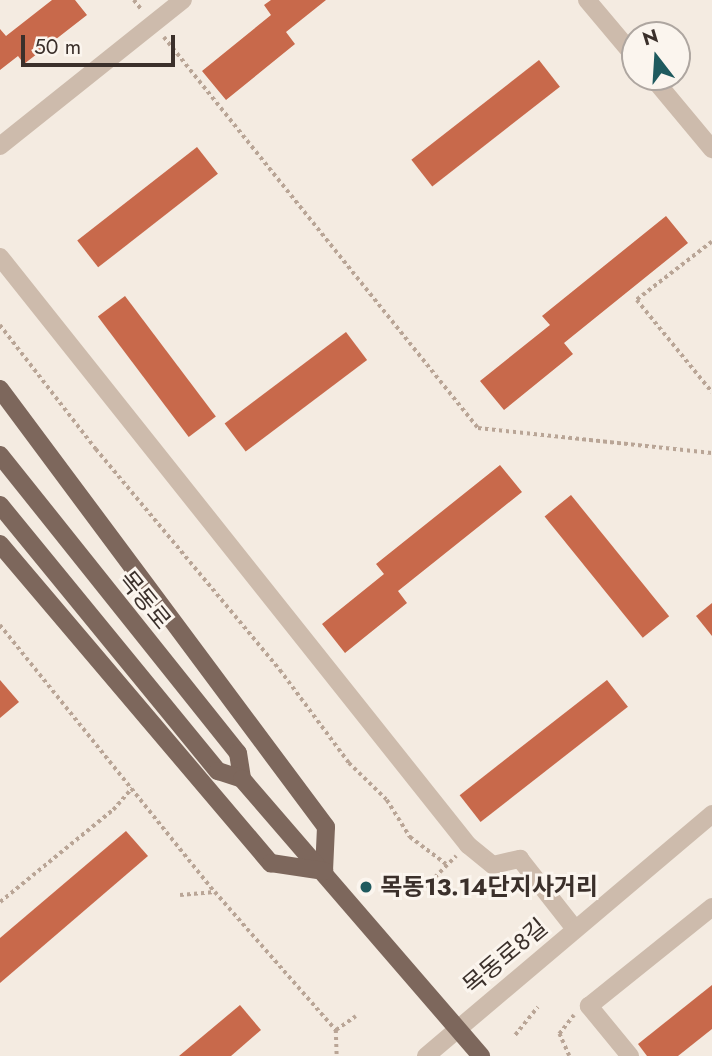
<!DOCTYPE html>
<html>
<head>
<meta charset="utf-8">
<style>
	body { margin:0 }
	#map { position:relative; width:712px; height:1056px; overflow:hidden; background:#f4ebe1; font-family:Jost,"Noto Sans KR",sans-serif }
	div>[style] { position:absolute }
	.building>* { inset:0; background:#c8694b; transform-origin:0 0 }
	.path>* { height:3.5px; margin-top:-1.75px; transform-origin:0; background:repeating-linear-gradient(90deg,#b9a596 0 3.5px,transparent 0 7px) }
	.minor>* { height:18px; margin:-9px; padding:0 9px; transform-origin:9px; border-radius:9px; background:#cdbbac }
	.major>* { height:18px; margin:-9px; padding:0 9px; transform-origin:9px; border-radius:9px; background:#7d675c }
	.dots>* { width:19px; height:19px; translate:-50% -50%; box-sizing:border-box; border:4px solid #fbf5ee; border-radius:50% }
	span { translate:-50% -50%; white-space:nowrap; text-align:center; line-height:1.15; -webkit-text-stroke:6px #fbf5ee; paint-order:stroke }
	.street-label { font-size:24px; color:#3b302b }
	.poi-label { font-size:24px; color:#3b302b; font-weight:700 }
	.left { translate:0 -50%; text-align:left }
	.north { position:absolute; left:621px; top:21px; width:70px; height:70px; box-sizing:border-box; background:#fbf5ee; border:2px solid #aea6a0; border-radius:50%; rotate:343deg; font-size:19px; font-weight:700; line-height:28px; text-align:center; color:#3b302b }
	.north::after { content:''; display:block; margin:auto; width:24px; height:32px; background:#1f5a5e; clip-path:polygon(50% 0,100% 100%,50% 72%,0 100%) }
	.scale { position:absolute; left:21px; top:35px; width:154px; height:32px; box-sizing:border-box; border:4px solid #3b302b; border-top:0; padding-left:9px; font-size:21px; line-height:24px; white-space:nowrap; color:#3b302b; -webkit-text-stroke:5px #fbf5ee; paint-order:stroke }
</style>
</head>
<body>
<div id="map">
	<div class="building">
		<i style="clip-path:polygon(52px 0,75px 0,87px 15px,24px 64px,18px 56px,0 70px,0 29px,6px 36px)"></i>
		<i style="clip-path:polygon(271px 0,326px 0,286px 32px,295px 44px,226px 100px,202px 71px,271px 15px,264px 5px)"></i>
		<i style="left:539px;top:60px;width:34px;height:162px;rotate:52deg"></i>
		<i style="left:197px;top:147px;width:34px;height:152px;rotate:52deg"></i>
		<i style="clip-path:polygon(666px 216px,688px 243px,564px 343px,573px 354px,504px 410px,480px 381px,550px 325px,542px 316px)"></i>
		<i style="left:125px;top:296px;width:151px;height:34px;rotate:53deg"></i>
		<i style="left:346px;top:332px;width:35px;height:152px;rotate:53deg"></i>
		<i style="clip-path:polygon(500px 465px,522px 492px,398px 591px,407px 603px,345px 653px,322px 624px,384px 574px,376px 564px)"></i>
		<i style="left:571px;top:495px;width:156px;height:34px;rotate:51deg"></i>
		<i style="clip-path:polygon(712px 603px,712px 636px,696px 616px)"></i>
		<i style="clip-path:polygon(0 680px,19px 702px,0 718px)"></i>
		<i style="left:607px;top:680px;width:34px;height:187px;rotate:52deg"></i>
		<i style="clip-path:polygon(126px 831px,148px 856px,0 983px,0 938px)"></i>
		<i style="clip-path:polygon(712px 985px,712px 1029px,678px 1056px,647px 1056px,638px 1044px)"></i>
		<i style="clip-path:polygon(240px 1005px,261px 1030px,231px 1056px,179px 1056px)"></i>
	</div>
	<div class="path">
		<i style="left:134px;top:0;width:11px;rotate:52deg"></i>
		<i style="left:164px;top:37px;width:501px;rotate:51.23deg"></i>
		<i style="left:478px;top:428px;width:235px;rotate:6.1deg"></i>
		<i style="left:712px;top:242px;width:95px;rotate:142.3deg"></i>
		<i style="left:637px;top:300px;width:119px;rotate:50.8deg"></i>
		<i style="left:0;top:325px;width:157px;rotate:52.3deg"></i>
		<i style="left:96px;top:449px;width:288px;rotate:50.2deg"></i>
		<i style="left:280px;top:670px;width:116px;rotate:53.4deg"></i>
		<i style="left:349px;top:763px;width:53px;rotate:44.2deg"></i>
		<i style="left:387px;top:800px;width:44px;rotate:58.1deg"></i>
		<i style="left:410px;top:837px;width:45px;rotate:36.9deg"></i>
		<i style="left:0;top:625px;width:343px;rotate:51.2deg"></i>
		<i style="left:215px;top:892px;width:184px;rotate:48.8deg"></i>
		<i style="left:336px;top:1030px;width:26px;rotate:88deg"></i>
		<i style="left:420px;top:892px;width:51px;rotate:-45deg"></i>
		<i style="left:180px;top:895px;width:35px;rotate:-5deg"></i>
		<i style="left:0;top:902px;width:146px;rotate:-39.2deg"></i>
		<i style="left:113px;top:810px;width:29px;rotate:-49deg"></i>
		<i style="left:336px;top:1030px;width:24px;rotate:-35deg"></i>
		<i style="left:515px;top:1035px;width:36px;rotate:-51deg"></i>
		<i style="left:569px;top:1056px;width:24px;rotate:-114deg"></i>
		<i style="left:559px;top:1034px;width:24px;rotate:-52deg"></i>
	</div>
	<div class="minor">
		<i style="left:587px;top:0;width:75px;rotate:49.9deg"></i>
		<i style="left:652px;top:77px;width:94px;rotate:50.2deg"></i>
		<i style="left:0;top:146px;width:234px;rotate:-38.6deg"></i>
		<i style="left:0;top:257px;width:752px;rotate:51.48deg"></i>
		<i style="left:468px;top:845px;width:32px;rotate:39deg"></i>
		<i style="left:493px;top:865px;width:28px;rotate:-13deg"></i>
		<i style="left:520px;top:859px;width:89px;rotate:51.8deg"></i>
		<i style="left:426px;top:1056px;width:375px;rotate:-40.2deg"></i>
		<i style="left:630px;top:1056px;width:65px;rotate:-129.4deg"></i>
		<i style="left:589px;top:1006px;width:158px;rotate:-38.8deg"></i>
	</div>
	<div class="major">
		<i style="left:0;top:389px;width:546px;rotate:53.34deg"></i>
		<i style="left:326px;top:827px;width:44px;rotate:92.6deg"></i>
		<i style="left:0;top:455px;width:381px;rotate:51.4deg"></i>
		<i style="left:238px;top:753px;width:26px;rotate:81deg"></i>
		<i style="left:0;top:505px;width:344px;rotate:50.7deg"></i>
		<i style="left:218px;top:771px;width:25px;rotate:18deg"></i>
		<i style="left:242px;top:779px;width:366px;rotate:49.2deg"></i>
		<i style="left:0;top:544px;width:419px;rotate:49.7deg"></i>
		<i style="left:271px;top:863px;width:54px;rotate:8.6deg"></i>
	</div>
	<div class="dots">
		<i style="left:366px;top:887px;background:#1f5a5e"></i>
	</div>
	<div class="street-label">
		<span style="left:145px;top:600px;rotate:51deg">목동로</span>
		<span style="left:505px;top:956px;rotate:-40deg">목동로8길</span>
	</div>
	<div class="poi-label">
		<span class="left" style="left:380px;top:887px">목동13.14단지사거리</span>
	</div>
	<div class="north">N</div>
	<div class="scale">50 m</div>
</div>
</body>
</html>
